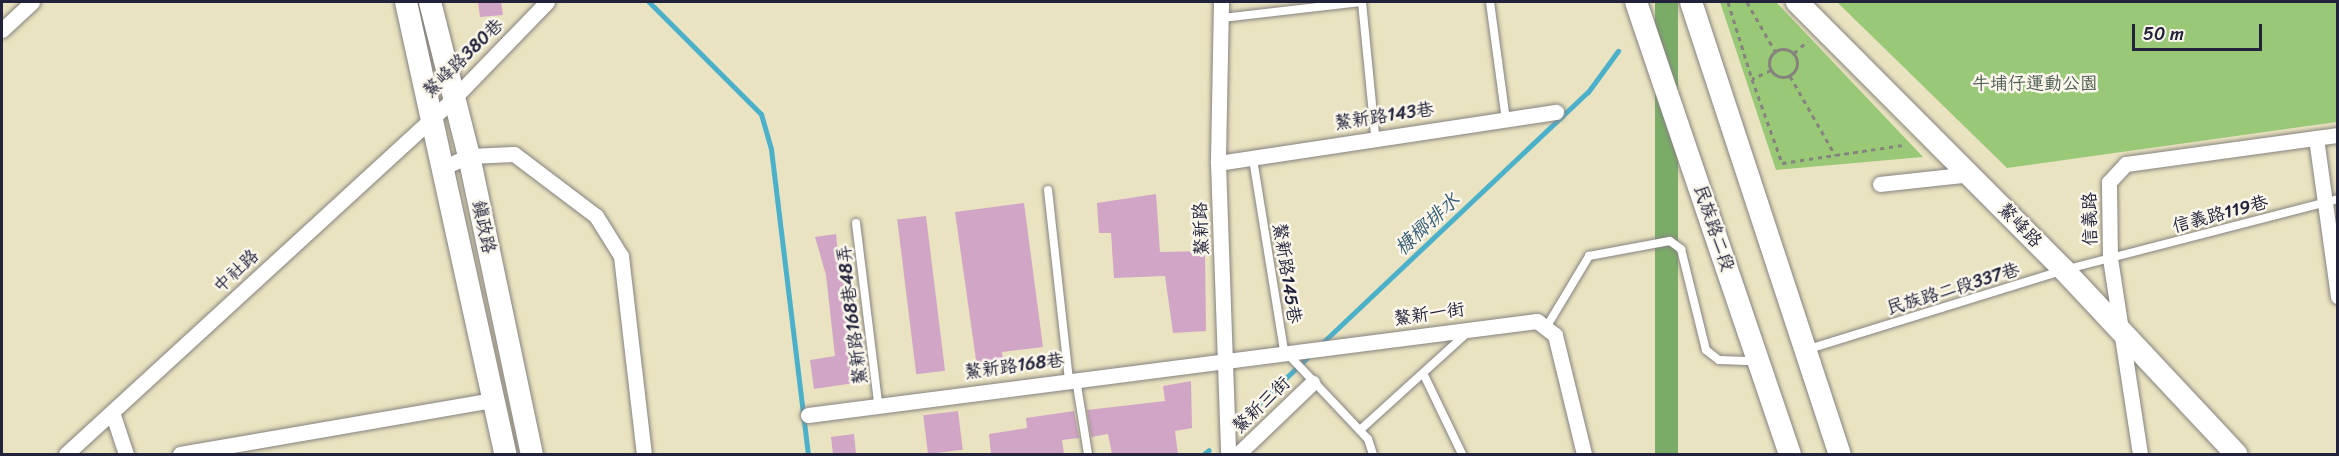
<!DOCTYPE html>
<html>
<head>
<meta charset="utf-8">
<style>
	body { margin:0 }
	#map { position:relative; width:2339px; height:456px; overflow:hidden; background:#eae3c1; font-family:Sriracha,"LXGW WenKai TC",sans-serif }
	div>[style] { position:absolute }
	.green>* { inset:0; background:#99c877 }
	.forest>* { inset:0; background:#7aac68; transform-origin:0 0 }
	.stream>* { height:5px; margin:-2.5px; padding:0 2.5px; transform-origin:2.5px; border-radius:2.5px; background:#4bb0ca }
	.building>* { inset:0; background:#d1a5c5; transform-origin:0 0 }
	.path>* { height:3px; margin-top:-1.5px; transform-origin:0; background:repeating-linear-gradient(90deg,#86827e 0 4.5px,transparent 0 9px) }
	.path>.ring { margin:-1.5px; padding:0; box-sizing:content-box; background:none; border:3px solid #86827e; border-radius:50% }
	.roads { filter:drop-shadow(0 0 2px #86827e) drop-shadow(0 0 2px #86827e) }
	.lane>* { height:8px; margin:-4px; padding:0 4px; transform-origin:4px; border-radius:4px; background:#fff }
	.street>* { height:15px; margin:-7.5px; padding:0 7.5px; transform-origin:7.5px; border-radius:7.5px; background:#fff }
	.secondary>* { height:22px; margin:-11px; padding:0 11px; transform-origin:11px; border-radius:11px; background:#fff }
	span { translate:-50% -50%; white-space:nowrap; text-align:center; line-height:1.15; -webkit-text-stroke:5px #fbf7ec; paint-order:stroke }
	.street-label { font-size:18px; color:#22223b }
	.park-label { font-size:18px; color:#4c5c50 }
	.water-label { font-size:20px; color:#325b74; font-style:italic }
	.frame { position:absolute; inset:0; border:3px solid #22223b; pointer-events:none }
	.scale { position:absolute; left:2132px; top:24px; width:130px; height:27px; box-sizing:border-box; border:3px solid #22223b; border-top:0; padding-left:8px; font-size:18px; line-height:21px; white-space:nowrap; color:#22223b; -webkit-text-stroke:4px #fbf7ec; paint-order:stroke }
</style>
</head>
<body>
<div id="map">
	<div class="green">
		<i style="clip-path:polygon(1720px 2px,1776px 2px,1923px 157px,1776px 170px)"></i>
		<i style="clip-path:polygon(1837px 2px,2337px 2px,2337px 122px,2007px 168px)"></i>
	</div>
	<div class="forest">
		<i style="left:1655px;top:2px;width:23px;height:476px"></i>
	</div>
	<div class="stream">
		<i style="left:649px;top:2px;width:158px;rotate:45deg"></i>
		<i style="left:761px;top:114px;width:36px;rotate:74deg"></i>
		<i style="left:771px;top:149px;width:307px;rotate:83.1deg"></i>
		<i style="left:1320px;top:345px;width:369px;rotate:-43.4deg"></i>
		<i style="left:1588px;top:92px;width:51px;rotate:-53.8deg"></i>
		<i style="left:1249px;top:413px;width:86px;rotate:-43.6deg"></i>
		<i style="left:1204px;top:454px;width:6px;rotate:-39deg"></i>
	</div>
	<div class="building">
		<i style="clip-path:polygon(478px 2px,501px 2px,503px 15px,480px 17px)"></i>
		<i style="clip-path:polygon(1156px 194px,1160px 252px,1205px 251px,1206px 331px,1173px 333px,1165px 276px,1114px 278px,1111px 233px,1099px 233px,1097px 203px)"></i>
		<i style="clip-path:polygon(1024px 203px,1043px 347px,1002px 352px,1003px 363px,977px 367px,955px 212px)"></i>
		<i style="left:926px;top:216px;width:156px;height:29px;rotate:83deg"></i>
		<i style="clip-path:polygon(836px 234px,839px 266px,847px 265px,861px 382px,814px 389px,810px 360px,835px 356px,826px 275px,815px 237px)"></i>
		<i style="clip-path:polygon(1191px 381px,1192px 428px,1175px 431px,1178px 454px,1112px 454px,1108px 434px,1091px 437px,1087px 410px,1165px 401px,1163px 386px)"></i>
		<i style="left:958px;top:411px;width:39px;height:35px;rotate:83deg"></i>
		<i style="clip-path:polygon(1074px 411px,1079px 438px,1062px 440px,1064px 454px,991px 454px,989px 434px,1027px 428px,1026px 418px)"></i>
		<i style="clip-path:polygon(854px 434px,856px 454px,833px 454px,831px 437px)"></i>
	</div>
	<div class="path">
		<i style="left:1728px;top:2px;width:81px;rotate:72.7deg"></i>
		<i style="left:1747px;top:2px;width:56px;rotate:60.3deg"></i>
		<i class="ring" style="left:1769px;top:49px;width:25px;height:25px"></i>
		<i style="left:1794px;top:53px;width:18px;rotate:-41deg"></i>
		<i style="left:1771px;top:70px;width:21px;rotate:155deg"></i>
		<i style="left:1752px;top:79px;width:89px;rotate:70.3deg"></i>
		<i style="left:1782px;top:163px;width:121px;rotate:-8.5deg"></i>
		<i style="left:1790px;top:76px;width:91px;rotate:60.3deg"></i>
	</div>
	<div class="roads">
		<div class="lane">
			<i style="left:1362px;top:2px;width:134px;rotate:84.4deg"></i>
			<i style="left:1490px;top:2px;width:119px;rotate:82.3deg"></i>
			<i style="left:1222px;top:18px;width:140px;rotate:-6.6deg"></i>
			<i style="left:1253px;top:159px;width:193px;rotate:80.8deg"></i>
			<i style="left:1284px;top:350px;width:122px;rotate:46.7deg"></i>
			<i style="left:1368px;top:439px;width:16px;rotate:72deg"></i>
			<i style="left:1048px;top:190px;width:190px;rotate:83.7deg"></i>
			<i style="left:856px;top:223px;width:180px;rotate:83deg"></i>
			<i style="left:1547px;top:326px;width:82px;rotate:-59deg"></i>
			<i style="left:1589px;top:256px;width:82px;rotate:-10.5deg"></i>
			<i style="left:1670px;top:241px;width:14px;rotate:36deg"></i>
			<i style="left:1681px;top:249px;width:104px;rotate:76.1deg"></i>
			<i style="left:1706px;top:350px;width:16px;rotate:38deg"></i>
			<i style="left:1719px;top:360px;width:36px;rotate:2deg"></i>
			<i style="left:1809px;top:349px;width:267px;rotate:-17.2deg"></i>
			<i style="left:2064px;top:270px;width:283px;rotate:-14.5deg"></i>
			<i style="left:1424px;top:375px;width:88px;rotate:64.3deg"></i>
			<i style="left:1076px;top:379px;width:76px;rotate:80.9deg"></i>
			<i style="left:1360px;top:430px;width:147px;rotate:-42.2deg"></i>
		</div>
		<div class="street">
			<i style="left:1221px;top:2px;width:161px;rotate:91.1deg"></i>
			<i style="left:1218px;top:163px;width:291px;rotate:88deg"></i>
			<i style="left:2px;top:30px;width:41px;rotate:-43deg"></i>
			<i style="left:2316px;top:138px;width:160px;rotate:82.1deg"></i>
			<i style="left:1218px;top:163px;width:342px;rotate:-8.6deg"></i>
			<i style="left:444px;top:167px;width:27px;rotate:-24deg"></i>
			<i style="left:469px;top:156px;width:45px;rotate:-2.5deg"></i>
			<i style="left:514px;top:154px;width:103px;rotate:37.1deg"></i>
			<i style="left:596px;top:216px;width:47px;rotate:58deg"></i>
			<i style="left:621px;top:256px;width:199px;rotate:83.4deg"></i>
			<i style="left:1880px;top:184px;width:91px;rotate:-6.3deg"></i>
			<i style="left:112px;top:412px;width:44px;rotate:71.6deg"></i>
			<i style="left:808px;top:415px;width:735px;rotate:-7.35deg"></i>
			<i style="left:1537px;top:321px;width:23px;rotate:38deg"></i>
			<i style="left:1555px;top:335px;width:122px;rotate:76.3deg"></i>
			<i style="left:66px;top:454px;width:522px;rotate:-42.52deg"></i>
			<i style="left:451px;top:101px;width:138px;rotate:-45.9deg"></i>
			<i style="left:180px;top:454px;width:318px;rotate:-9.8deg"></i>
			<i style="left:1238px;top:454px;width:103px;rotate:-43.8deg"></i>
			<i style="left:2140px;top:454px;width:198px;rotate:-98.7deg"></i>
			<i style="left:2110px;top:258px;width:76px;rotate:-90.8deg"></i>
			<i style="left:2109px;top:182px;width:25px;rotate:-47deg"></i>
			<i style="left:2126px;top:164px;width:214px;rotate:-7.8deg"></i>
		</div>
		<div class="secondary">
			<i style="left:406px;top:2px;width:463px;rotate:77.6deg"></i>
			<i style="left:430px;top:2px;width:159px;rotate:75.8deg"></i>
			<i style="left:469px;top:156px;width:305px;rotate:78.1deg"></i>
			<i style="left:1636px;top:2px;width:478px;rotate:71.2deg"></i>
			<i style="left:1691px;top:2px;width:476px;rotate:71.8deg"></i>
			<i style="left:1797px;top:2px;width:378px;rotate:45.1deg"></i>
			<i style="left:2064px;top:270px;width:252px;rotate:46.9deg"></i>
		</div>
	</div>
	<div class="street-label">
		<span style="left:463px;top:58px;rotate:-44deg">鰲峰路380巷</span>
		<span style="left:1384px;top:116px;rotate:-8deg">鰲新路143巷</span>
		<span style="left:2220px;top:214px;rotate:-15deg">信義路119巷</span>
		<span style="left:2090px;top:219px;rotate:-91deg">信義路</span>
		<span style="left:2020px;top:225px;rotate:46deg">鰲峰路</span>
		<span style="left:484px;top:227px;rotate:78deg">鎮政路</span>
		<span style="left:1714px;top:228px;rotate:71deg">民族路二段</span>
		<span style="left:1201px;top:229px;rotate:-92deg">鰲新路</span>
		<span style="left:236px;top:271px;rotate:-43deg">中社路</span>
		<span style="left:1287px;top:273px;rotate:81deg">鰲新路145巷</span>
		<span style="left:1953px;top:289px;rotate:-17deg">民族路二段337巷</span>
		<span style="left:1429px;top:314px;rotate:-8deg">鰲新一街</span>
		<span style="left:852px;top:315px;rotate:-97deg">鰲新路168巷48弄</span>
		<span style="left:1014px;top:366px;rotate:-7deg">鰲新路168巷</span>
		<span style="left:1261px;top:405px;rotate:-44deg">鰲新三街</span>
	</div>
	<div class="park-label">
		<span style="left:2035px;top:83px">牛埔仔運動公園</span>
	</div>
	<div class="water-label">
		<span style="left:1427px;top:224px;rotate:-43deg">槺榔排水</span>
	</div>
	<div class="frame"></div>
	<div class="scale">50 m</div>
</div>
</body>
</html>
